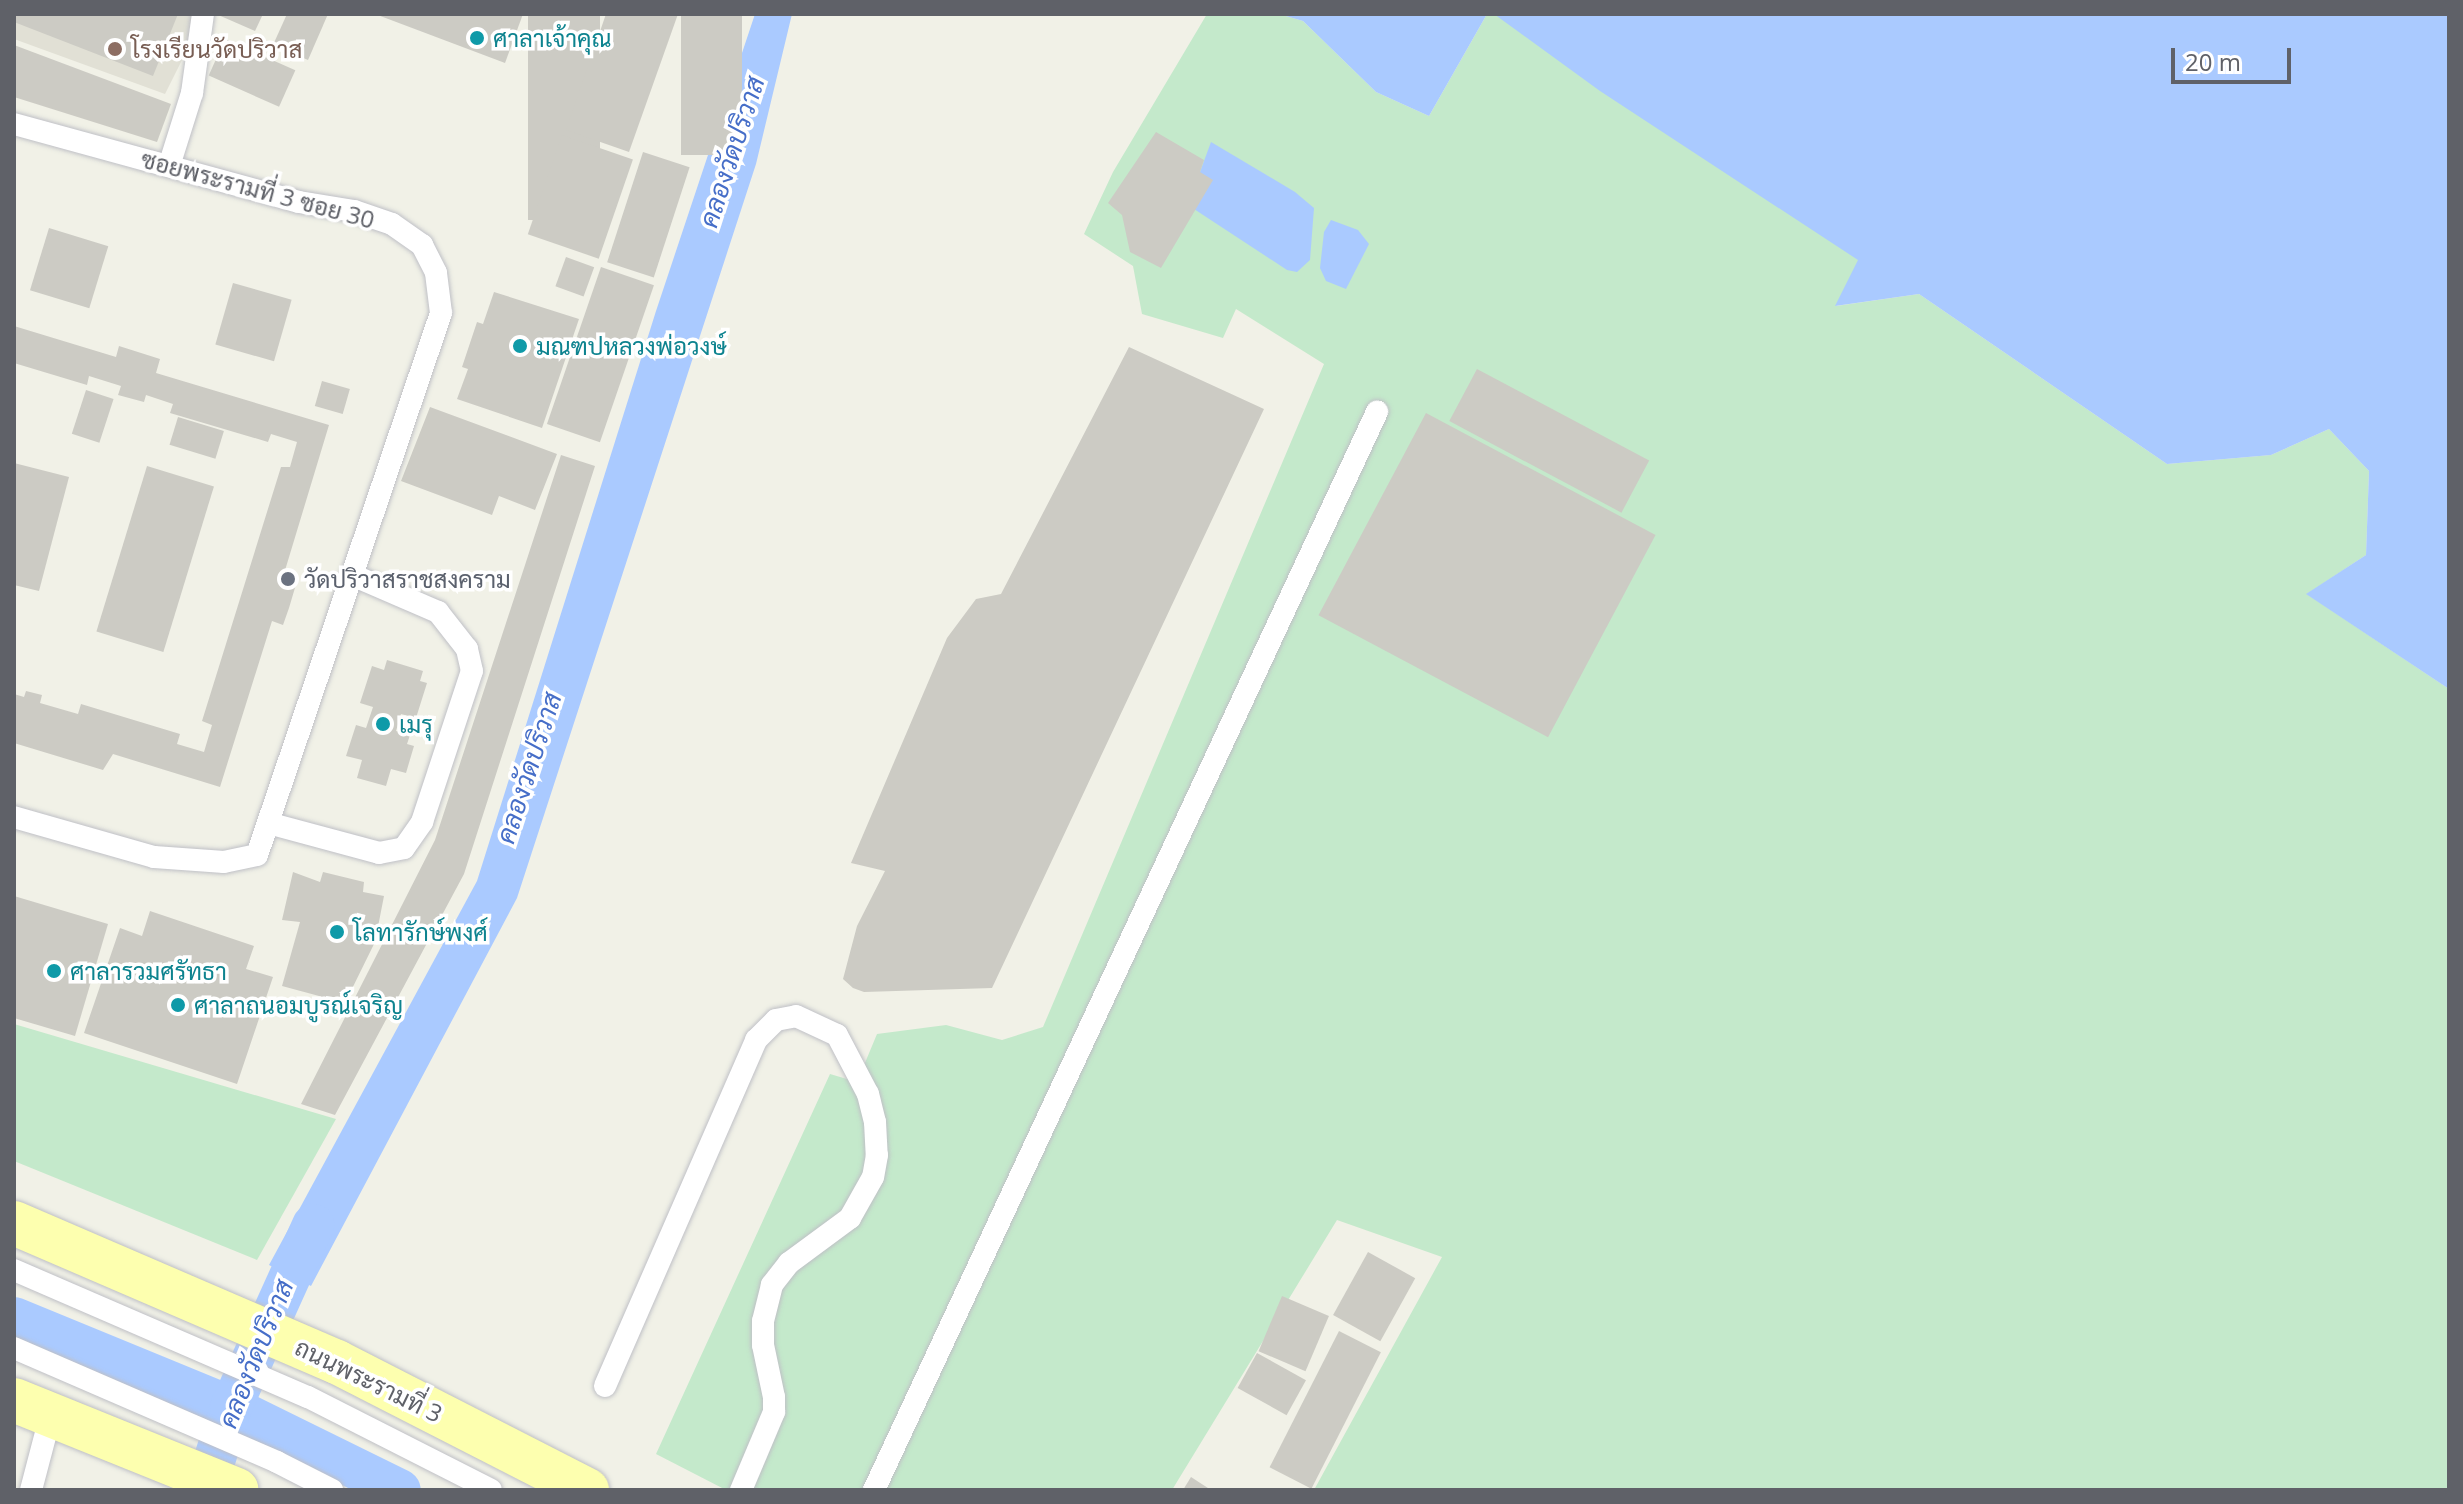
<!DOCTYPE html>
<html>
<head>
<meta charset="utf-8">
<style>
	body { margin:0 }
	#map { position:relative; width:2463px; height:1504px; overflow:hidden; background:#f1f1e7; font-family:"Open Sans",Sarabun,sans-serif }
	div>[style] { position:absolute }
	.education>* { inset:0; background:#e1e0d5 }
	.green>* { inset:0; background:#c4e9cb }
	.water>* { inset:0; background:#aacaff }
	.canal>* { height:42px; margin:-21px; padding:0 21px; transform-origin:21px; border-radius:21px; background:#aacaff }
	.building>* { inset:0; background:#cccbc4; transform-origin:0 0 }
	.roads { filter:drop-shadow(0 0 2px #bfc0c6) drop-shadow(0 0 2px #bfc0c6) }
	.lane>* { height:22px; margin:-11px; padding:0 11px; transform-origin:11px; border-radius:11px; background:#fff }
	.primary>* { height:44px; margin:-22px; padding:0 22px; transform-origin:22px; border-radius:22px; background:#fdffaf }
	.dots>* { width:22px; height:22px; translate:-50% -50%; box-sizing:border-box; border:4px solid #fff; border-radius:50% }
	span { translate:-50% -50%; white-space:nowrap; text-align:center; line-height:1.15; -webkit-text-stroke:7px #fff; paint-order:stroke }
	.culture-label { font-size:24px; color:#0d838f }
	.left { translate:0 -50%; text-align:left }
	.education-label { font-size:24px; color:#785e54 }
	.street-label { font-size:24px; color:#5f6168 }
	.worship-label { font-size:24px; color:#5b616d }
	.water-label { font-size:26px; color:#466ec8; font-style:italic }
	.frame { position:absolute; inset:0; border:16px solid #5f6168; pointer-events:none }
	.scale { position:absolute; left:2171px; top:48px; width:120px; height:36px; box-sizing:border-box; border:4px solid #5f6168; border-top:0; padding-left:10px; font-size:24px; line-height:28px; white-space:nowrap; color:#5f6168; -webkit-text-stroke:6px #fff; paint-order:stroke }
</style>
</head>
<body>
<div id="map">
	<div class="education">
		<i style="clip-path:polygon(14px 14px,205px 14px,165px 94px,14px 39px)"></i>
	</div>
	<div class="green">
		<i style="clip-path:polygon(1207px 14px,1279px 14px,1303px 21px,1376px 92px,1429px 116px,1487px 14px,1495px 14px,1859px 260px,1836px 306px,1919px 294px,2167px 464px,2271px 455px,2329px 429px,2369px 471px,2366px 555px,2307px 594px,2449px 689px,2449px 1490px,1314px 1490px,1442px 1257px,1337px 1220px,1172px 1490px,726px 1490px,656px 1454px,830px 1074px,857px 1082px,877px 1034px,946px 1025px,1002px 1040px,1043px 1027px,1324px 364px,1236px 309px,1223px 338px,1142px 314px,1133px 266px,1084px 234px,1113px 172px)"></i>
		<i style="clip-path:polygon(14px 1024px,336px 1119px,257px 1260px,14px 1161px)"></i>
	</div>
	<div class="water">
		<i style="clip-path:polygon(755px 14px,792px 14px,756px 164px,517px 898px,311px 1286px,269px 1265px,477px 881px,656px 311px)"></i>
		<i style="clip-path:polygon(1279px 14px,1487px 14px,1429px 116px,1376px 92px,1303px 21px)"></i>
		<i style="clip-path:polygon(1494px 14px,2449px 14px,2449px 689px,2306px 594px,2366px 555px,2369px 471px,2329px 429px,2271px 455px,2167px 464px,1919px 294px,1835px 306px,1858px 260px,1600px 91px)"></i>
		<i style="clip-path:polygon(1211px 142px,1295px 192px,1314px 208px,1310px 260px,1297px 272px,1287px 270px,1194px 209px,1200px 172px)"></i>
		<i style="clip-path:polygon(1331px 220px,1358px 230px,1369px 244px,1346px 289px,1326px 281px,1320px 268px,1324px 232px)"></i>
	</div>
	<div class="canal">
		<i style="left:14px;top:1318px;width:235px;rotate:22.3deg"></i>
		<i style="left:231px;top:1407px;width:188px;rotate:26.2deg"></i>
		<i style="left:205px;top:1490px;width:87px;rotate:-72.6deg"></i>
		<i style="left:231px;top:1407px;width:200px;rotate:-65.7deg"></i>
	</div>
	<div class="building">
		<i style="clip-path:polygon(14px 14px,178px 14px,153px 76px,14px 22px)"></i>
		<i style="clip-path:polygon(216px 14px,263px 14px,255px 31px)"></i>
		<i style="clip-path:polygon(287px 14px,328px 14px,308px 60px,273px 45px)"></i>
		<i style="clip-path:polygon(375px 14px,523px 14px,505px 63px)"></i>
		<i style="left:528px;top:14px;width:72px;height:206px"></i>
		<i style="clip-path:polygon(606px 14px,678px 14px,629px 152px,566px 130px)"></i>
		<i style="left:681px;top:14px;width:61px;height:141px"></i>
		<i style="left:225px;top:39px;width:77px;height:40px;rotate:24deg"></i>
		<i style="clip-path:polygon(14px 45px,171px 104px,157px 142px,14px 97px)"></i>
		<i style="clip-path:polygon(1156px 132px,1204px 160px,1200px 172px,1213px 180px,1161px 268px,1130px 252px,1122px 215px,1108px 203px)"></i>
		<i style="left:562px;top:135px;width:75px;height:105px;rotate:19deg"></i>
		<i style="left:643px;top:152px;width:49px;height:116px;rotate:18deg"></i>
		<i style="left:49px;top:228px;width:62px;height:65px;rotate:17deg"></i>
		<i style="left:566px;top:257px;width:30px;height:31px;rotate:20deg"></i>
		<i style="left:601px;top:267px;width:56px;height:166px;rotate:19deg"></i>
		<i style="left:233px;top:283px;width:61px;height:64px;rotate:16deg"></i>
		<i style="clip-path:polygon(494px 292px,579px 319px,542px 428px,457px 399px,468px 369px,462px 367px,477px 322px,483px 324px)"></i>
		<i style="clip-path:polygon(14px 326px,116px 357px,119px 346px,160px 359px,156px 373px,329px 425px,283px 577px,297px 581px,289px 608px,283px 625px,272px 621px,220px 787px,113px 754px,103px 770px,14px 743px,14px 694px,24px 697px,26px 691px,42px 695px,40px 703px,78px 714px,81px 704px,180px 734px,177px 744px,204px 752px,212px 725px,202px 721px,281px 467px,290px 467px,297px 442px,271px 434px,268px 442px,170px 413px,173px 404px,146px 395px,144px 402px,118px 395px,121px 386px,89px 376px,87px 385px,14px 363px)"></i>
		<i style="clip-path:polygon(1129px 347px,1264px 409px,992px 988px,864px 992px,853px 988px,843px 979px,857px 926px,885px 871px,851px 863px,947px 638px,976px 599px,1001px 594px)"></i>
		<i style="left:1477px;top:369px;width:195px;height:59px;rotate:28deg"></i>
		<i style="left:322px;top:381px;width:29px;height:26px;rotate:16deg"></i>
		<i style="left:86px;top:390px;width:29px;height:46px;rotate:18deg"></i>
		<i style="clip-path:polygon(430px 407px,557px 454px,535px 510px,499px 496px,492px 515px,401px 481px)"></i>
		<i style="left:1426px;top:413px;width:260px;height:229px;rotate:28deg"></i>
		<i style="left:178px;top:417px;width:48px;height:29px;rotate:17deg"></i>
		<i style="clip-path:polygon(561px 455px,595px 466px,464px 874px,335px 1115px,301px 1104px,435px 840px)"></i>
		<i style="clip-path:polygon(14px 463px,69px 477px,39px 591px,14px 585px)"></i>
		<i style="left:147px;top:466px;width:70px;height:173px;rotate:17deg"></i>
		<i style="clip-path:polygon(387px 660px,423px 671px,420px 681px,427px 683px,416px 718px,401px 714px,396px 731px,410px 735px,407px 744px,414px 746px,406px 773px,391px 769px,386px 786px,357px 778px,362px 760px,346px 756px,356px 725px,366px 728px,373px 707px,360px 703px,372px 666px,384px 670px)"></i>
		<i style="clip-path:polygon(293px 872px,320px 882px,323px 872px,364px 882px,363px 892px,384px 896px,375px 942px,345px 1003px,282px 986px,300px 922px,282px 920px)"></i>
		<i style="clip-path:polygon(14px 896px,108px 924px,75px 1036px,14px 1018px)"></i>
		<i style="clip-path:polygon(150px 911px,254px 946px,246px 969px,273px 977px,237px 1084px,84px 1033px,120px 928px,142px 936px)"></i>
		<i style="left:1368px;top:1252px;width:54px;height:72px;rotate:29deg"></i>
		<i style="left:1282px;top:1296px;width:51px;height:60px;rotate:23deg"></i>
		<i style="left:1339px;top:1331px;width:47px;height:153px;rotate:27deg"></i>
		<i style="left:1257px;top:1353px;width:56px;height:40px;rotate:29deg"></i>
		<i style="clip-path:polygon(1191px 1477px,1211px 1490px,1183px 1490px)"></i>
	</div>
	<div class="roads">
		<div class="lane">
			<i style="left:14px;top:124px;width:295px;rotate:15.3deg"></i>
			<i style="left:299px;top:202px;width:56px;rotate:9.3deg"></i>
			<i style="left:354px;top:211px;width:40px;rotate:18.9deg"></i>
			<i style="left:392px;top:224px;width:37px;rotate:35deg"></i>
			<i style="left:422px;top:245px;width:31px;rotate:63deg"></i>
			<i style="left:436px;top:273px;width:40px;rotate:82.9deg"></i>
			<i style="left:441px;top:313px;width:572px;rotate:108.75deg"></i>
			<i style="left:257px;top:855px;width:34px;rotate:168deg"></i>
			<i style="left:224px;top:862px;width:70px;rotate:-175.9deg"></i>
			<i style="left:154px;top:857px;width:146px;rotate:-164.1deg"></i>
			<i style="left:169px;top:166px;width:77px;rotate:-72.5deg"></i>
			<i style="left:192px;top:93px;width:80px;rotate:-82.1deg"></i>
			<i style="left:268px;top:823px;width:115px;rotate:15.1deg"></i>
			<i style="left:379px;top:853px;width:25px;rotate:-11deg"></i>
			<i style="left:404px;top:848px;width:32px;rotate:-55deg"></i>
			<i style="left:422px;top:822px;width:159px;rotate:-71.7deg"></i>
			<i style="left:472px;top:671px;width:23px;rotate:-103deg"></i>
			<i style="left:467px;top:649px;width:47px;rotate:-128.1deg"></i>
			<i style="left:438px;top:612px;width:94px;rotate:-156.7deg"></i>
			<i style="left:14px;top:1270px;width:320px;rotate:23.4deg"></i>
			<i style="left:308px;top:1397px;width:205px;rotate:26.9deg"></i>
			<i style="left:14px;top:1348px;width:287px;rotate:23.4deg"></i>
			<i style="left:277px;top:1462px;width:62px;rotate:27deg"></i>
			<i style="left:605px;top:1386px;width:378px;rotate:-66.4deg"></i>
			<i style="left:756px;top:1040px;width:28px;rotate:-45deg"></i>
			<i style="left:776px;top:1020px;width:20px;rotate:-11deg"></i>
			<i style="left:796px;top:1016px;width:45px;rotate:24.9deg"></i>
			<i style="left:837px;top:1035px;width:67px;rotate:62.3deg"></i>
			<i style="left:868px;top:1094px;width:29px;rotate:76deg"></i>
			<i style="left:875px;top:1122px;width:33px;rotate:87deg"></i>
			<i style="left:877px;top:1155px;width:22px;rotate:100deg"></i>
			<i style="left:873px;top:1177px;width:47px;rotate:119.3deg"></i>
			<i style="left:850px;top:1218px;width:76px;rotate:143.6deg"></i>
			<i style="left:789px;top:1263px;width:28px;rotate:128deg"></i>
			<i style="left:772px;top:1285px;width:37px;rotate:104deg"></i>
			<i style="left:763px;top:1321px;width:24px;rotate:90deg"></i>
			<i style="left:763px;top:1345px;width:53px;rotate:78.1deg"></i>
			<i style="left:774px;top:1397px;width:15px;rotate:90deg"></i>
			<i style="left:774px;top:1412px;width:85px;rotate:112.9deg"></i>
			<i style="left:31px;top:1490px;width:79px;rotate:-75.3deg"></i>
			<i style="left:874px;top:1490px;width:1190px;rotate:-64.99deg"></i>
		</div>
		<div class="primary">
			<i style="left:14px;top:1223px;width:352px;rotate:23.3deg"></i>
			<i style="left:337px;top:1362px;width:281px;rotate:27.1deg"></i>
			<i style="left:14px;top:1400px;width:240px;rotate:22deg"></i>
		</div>
	</div>
	<div class="dots">
		<i style="left:477px;top:38px;background:#0f9aa8"></i>
		<i style="left:115px;top:49px;background:#8d6e63"></i>
		<i style="left:520px;top:346px;background:#0f9aa8"></i>
		<i style="left:288px;top:579px;background:#6b7280"></i>
		<i style="left:383px;top:724px;background:#0f9aa8"></i>
		<i style="left:337px;top:932px;background:#0f9aa8"></i>
		<i style="left:54px;top:971px;background:#0f9aa8"></i>
		<i style="left:178px;top:1005px;background:#0f9aa8"></i>
	</div>
	<div class="culture-label">
		<span class="left" style="left:493px;top:38px">ศาลาเจ้าคุณ</span>
		<span class="left" style="left:536px;top:346px">มณฑปหลวงพ่อวงษ์</span>
		<span class="left" style="left:399px;top:724px">เมรุ</span>
		<span class="left" style="left:353px;top:932px">โลทารักษ์พงศ์</span>
		<span class="left" style="left:70px;top:971px">ศาลารวมศรัทธา</span>
		<span class="left" style="left:194px;top:1005px">ศาลาถนอมบูรณ์เจริญ</span>
	</div>
	<div class="education-label">
		<span class="left" style="left:131px;top:49px">โรงเรียนวัดปริวาส</span>
	</div>
	<div class="street-label">
		<span style="left:258px;top:189px;rotate:15deg">ซอยพระรามที่ 3 ซอย 30</span>
		<span style="left:369px;top:1380px;rotate:26deg">ถนนพระรามที่ 3</span>
	</div>
	<div class="worship-label">
		<span class="left" style="left:304px;top:579px">วัดปริวาสราชสงคราม</span>
	</div>
	<div class="water-label">
		<span style="left:732px;top:152px;rotate:-72deg">คลองวัดปริวาส</span>
		<span style="left:529px;top:768px;rotate:-72deg">คลองวัดปริวาส</span>
		<span style="left:256px;top:1354px;rotate:-68deg">คลองวัดปริวาส</span>
	</div>
	<div class="frame"></div>
	<div class="scale">20 m</div>
</div>
</body>
</html>
